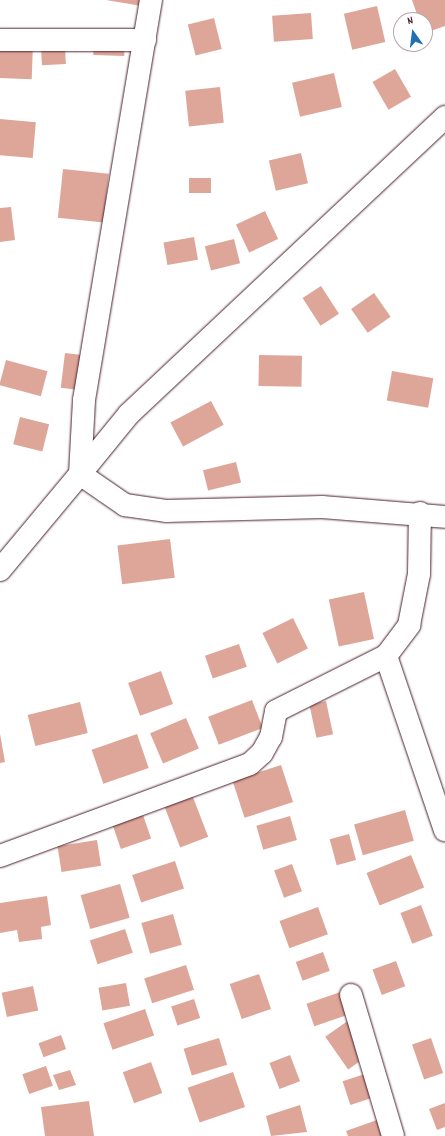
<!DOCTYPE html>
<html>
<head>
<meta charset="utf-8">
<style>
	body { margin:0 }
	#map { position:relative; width:445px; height:1136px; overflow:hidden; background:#fff; font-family:Dekko,sans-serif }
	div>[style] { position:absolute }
	.building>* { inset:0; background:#dea699; transform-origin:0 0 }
	.roads { filter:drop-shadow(0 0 1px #4a1f2b) drop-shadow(0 0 1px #4a1f2b) }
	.minor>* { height:22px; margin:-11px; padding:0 11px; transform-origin:11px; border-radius:11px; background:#fff }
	span { translate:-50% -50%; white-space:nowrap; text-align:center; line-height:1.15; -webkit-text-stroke:3.5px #fff; paint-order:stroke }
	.north { position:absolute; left:393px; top:12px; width:40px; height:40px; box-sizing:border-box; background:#fff; border:1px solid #b7a5aa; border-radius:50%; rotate:346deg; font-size:11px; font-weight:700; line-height:16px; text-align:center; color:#4a1f2b }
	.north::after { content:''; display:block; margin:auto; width:14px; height:18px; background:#1f6fb2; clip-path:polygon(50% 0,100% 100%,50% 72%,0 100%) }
</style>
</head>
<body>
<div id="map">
	<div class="building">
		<i style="clip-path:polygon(106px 0,142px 0,142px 6px)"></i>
		<i style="clip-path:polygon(412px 0,445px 0,445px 26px,425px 33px,425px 20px,419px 20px)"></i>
		<i style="left:377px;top:6px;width:37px;height:34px;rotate:77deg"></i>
		<i style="left:311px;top:13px;width:26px;height:39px;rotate:86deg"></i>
		<i style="left:214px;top:18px;width:32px;height:27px;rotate:76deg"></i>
		<i style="left:94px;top:34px;width:31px;height:21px;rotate:2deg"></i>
		<i style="left:0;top:42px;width:33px;height:36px;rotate:2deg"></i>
		<i style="left:65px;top:47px;width:17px;height:24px;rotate:87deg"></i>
		<i style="left:395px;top:69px;width:32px;height:26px;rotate:60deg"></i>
		<i style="left:334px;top:73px;width:35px;height:43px;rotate:77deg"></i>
		<i style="left:220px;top:87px;width:36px;height:35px;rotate:84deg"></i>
		<i style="left:0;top:119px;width:36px;height:36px;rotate:5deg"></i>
		<i style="left:301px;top:153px;width:31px;height:33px;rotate:77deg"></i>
		<i style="left:63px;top:169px;width:46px;height:49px;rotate:6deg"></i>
		<i style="left:189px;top:178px;width:22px;height:15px"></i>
		<i style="clip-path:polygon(11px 207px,15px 240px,0 242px,0 208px)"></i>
		<i style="left:265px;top:211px;width:31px;height:32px;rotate:65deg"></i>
		<i style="left:194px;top:237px;width:23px;height:31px;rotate:80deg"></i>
		<i style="left:234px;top:239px;width:25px;height:30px;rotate:76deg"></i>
		<i style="left:321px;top:286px;width:33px;height:22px;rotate:57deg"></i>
		<i style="left:374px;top:293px;width:29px;height:28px;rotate:55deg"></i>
		<i style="left:65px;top:353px;width:17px;height:35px;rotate:7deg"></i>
		<i style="left:259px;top:355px;width:43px;height:31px;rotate:1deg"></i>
		<i style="left:6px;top:360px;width:43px;height:26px;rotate:15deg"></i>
		<i style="left:392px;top:371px;width:42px;height:30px;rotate:10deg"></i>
		<i style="left:211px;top:401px;width:27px;height:46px;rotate:62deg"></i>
		<i style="left:20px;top:417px;width:30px;height:28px;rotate:14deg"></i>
		<i style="left:236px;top:462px;width:21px;height:34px;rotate:76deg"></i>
		<i style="left:170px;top:539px;width:39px;height:53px;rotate:83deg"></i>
		<i style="left:364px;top:592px;width:48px;height:36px;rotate:78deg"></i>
		<i style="left:293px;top:618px;width:34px;height:34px;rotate:64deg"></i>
		<i style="left:239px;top:644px;width:24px;height:36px;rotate:71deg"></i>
		<i style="left:161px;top:671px;width:35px;height:35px;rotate:70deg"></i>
		<i style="left:252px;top:700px;width:30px;height:47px;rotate:69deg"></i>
		<i style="left:326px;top:701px;width:34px;height:17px;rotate:78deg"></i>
		<i style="left:80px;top:702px;width:32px;height:54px;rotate:76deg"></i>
		<i style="left:186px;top:718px;width:33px;height:39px;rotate:67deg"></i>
		<i style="clip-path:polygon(0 734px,5px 762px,0 763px)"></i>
		<i style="left:137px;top:734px;width:36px;height:48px;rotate:71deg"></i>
		<i style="left:281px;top:765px;width:39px;height:51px;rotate:72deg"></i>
		<i style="left:191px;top:792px;width:48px;height:30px;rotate:69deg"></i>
		<i style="left:405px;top:810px;width:32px;height:53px;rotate:74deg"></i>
		<i style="left:142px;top:812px;width:28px;height:32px;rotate:71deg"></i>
		<i style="left:290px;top:816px;width:25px;height:35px;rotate:74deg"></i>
		<i style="left:349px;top:834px;width:27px;height:20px;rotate:75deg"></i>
		<i style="left:97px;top:840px;width:26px;height:40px;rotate:81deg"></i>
		<i style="left:411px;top:855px;width:35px;height:48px;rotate:68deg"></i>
		<i style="left:175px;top:861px;width:29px;height:45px;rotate:72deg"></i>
		<i style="left:292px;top:864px;width:29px;height:19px;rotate:70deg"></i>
		<i style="left:120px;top:884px;width:35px;height:41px;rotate:74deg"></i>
		<i style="clip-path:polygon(47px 896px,51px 925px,41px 927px,42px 939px,19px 942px,17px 930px,0 933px,0 903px)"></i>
		<i style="left:421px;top:905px;width:33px;height:22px;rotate:69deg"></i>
		<i style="left:318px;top:907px;width:29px;height:41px;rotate:70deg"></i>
		<i style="left:173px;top:914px;width:32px;height:33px;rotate:74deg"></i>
		<i style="left:125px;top:929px;width:25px;height:37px;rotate:72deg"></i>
		<i style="left:323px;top:952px;width:20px;height:29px;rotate:70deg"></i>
		<i style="left:396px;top:961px;width:27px;height:25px;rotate:70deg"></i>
		<i style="left:186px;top:965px;width:26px;height:44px;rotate:72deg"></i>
		<i style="left:259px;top:974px;width:37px;height:31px;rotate:71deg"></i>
		<i style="left:126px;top:983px;width:23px;height:28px;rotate:80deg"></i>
		<i style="left:33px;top:986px;width:25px;height:32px;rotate:78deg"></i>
		<i style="left:349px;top:989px;width:24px;height:45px;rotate:71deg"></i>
		<i style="left:194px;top:999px;width:20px;height:24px;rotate:72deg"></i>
		<i style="left:145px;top:1009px;width:28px;height:44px;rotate:71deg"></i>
		<i style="left:349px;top:1020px;width:40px;height:29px;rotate:55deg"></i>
		<i style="left:61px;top:1035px;width:15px;height:24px;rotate:70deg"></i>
		<i style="left:219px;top:1038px;width:28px;height:37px;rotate:73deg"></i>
		<i style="left:431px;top:1038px;width:37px;height:20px;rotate:71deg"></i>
		<i style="left:290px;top:1055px;width:28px;height:22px;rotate:69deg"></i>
		<i style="left:151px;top:1062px;width:33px;height:30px;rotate:70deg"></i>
		<i style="left:46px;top:1066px;width:21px;height:25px;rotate:71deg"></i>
		<i style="clip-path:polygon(70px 1070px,76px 1085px,59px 1090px,53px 1075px)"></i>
		<i style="left:374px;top:1071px;width:25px;height:33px;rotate:72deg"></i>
		<i style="left:233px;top:1072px;width:37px;height:48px;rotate:71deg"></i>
		<i style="clip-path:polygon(89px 1101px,94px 1136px,45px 1136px,41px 1107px)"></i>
		<i style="clip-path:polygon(445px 1103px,445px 1127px,437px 1130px,429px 1109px)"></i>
		<i style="clip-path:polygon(300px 1105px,307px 1132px,271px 1136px,266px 1116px)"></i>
		<i style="clip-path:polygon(377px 1120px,383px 1136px,348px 1136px,346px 1131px)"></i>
	</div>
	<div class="roads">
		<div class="minor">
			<i style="left:0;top:40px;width:145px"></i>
			<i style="left:80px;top:474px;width:77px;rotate:-50.8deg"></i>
			<i style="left:129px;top:414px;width:434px;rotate:-43.2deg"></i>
			<i style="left:80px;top:474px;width:74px;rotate:-86.9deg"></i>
			<i style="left:84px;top:400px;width:406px;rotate:-80.5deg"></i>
			<i style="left:0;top:570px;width:125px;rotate:-50.2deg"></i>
			<i style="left:80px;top:474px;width:55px;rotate:34.6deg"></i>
			<i style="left:125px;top:505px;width:41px;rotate:8.3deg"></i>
			<i style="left:166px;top:511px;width:156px;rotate:-1.5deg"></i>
			<i style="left:322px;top:507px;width:123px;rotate:4.6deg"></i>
			<i style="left:386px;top:656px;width:184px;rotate:71.3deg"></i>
			<i style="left:0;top:856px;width:266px;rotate:-20.2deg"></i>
			<i style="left:250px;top:764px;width:16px;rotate:-43deg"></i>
			<i style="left:262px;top:753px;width:18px;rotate:-61deg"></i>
			<i style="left:271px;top:737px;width:26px;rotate:-79deg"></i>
			<i style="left:276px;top:711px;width:123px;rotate:-26.6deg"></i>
			<i style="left:386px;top:656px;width:39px;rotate:-53deg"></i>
			<i style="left:409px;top:625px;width:52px;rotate:-78.9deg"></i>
			<i style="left:419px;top:574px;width:61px;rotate:-89.1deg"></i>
			<i style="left:351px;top:995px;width:147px;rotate:73.4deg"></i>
		</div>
	</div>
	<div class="north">N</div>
</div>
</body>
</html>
